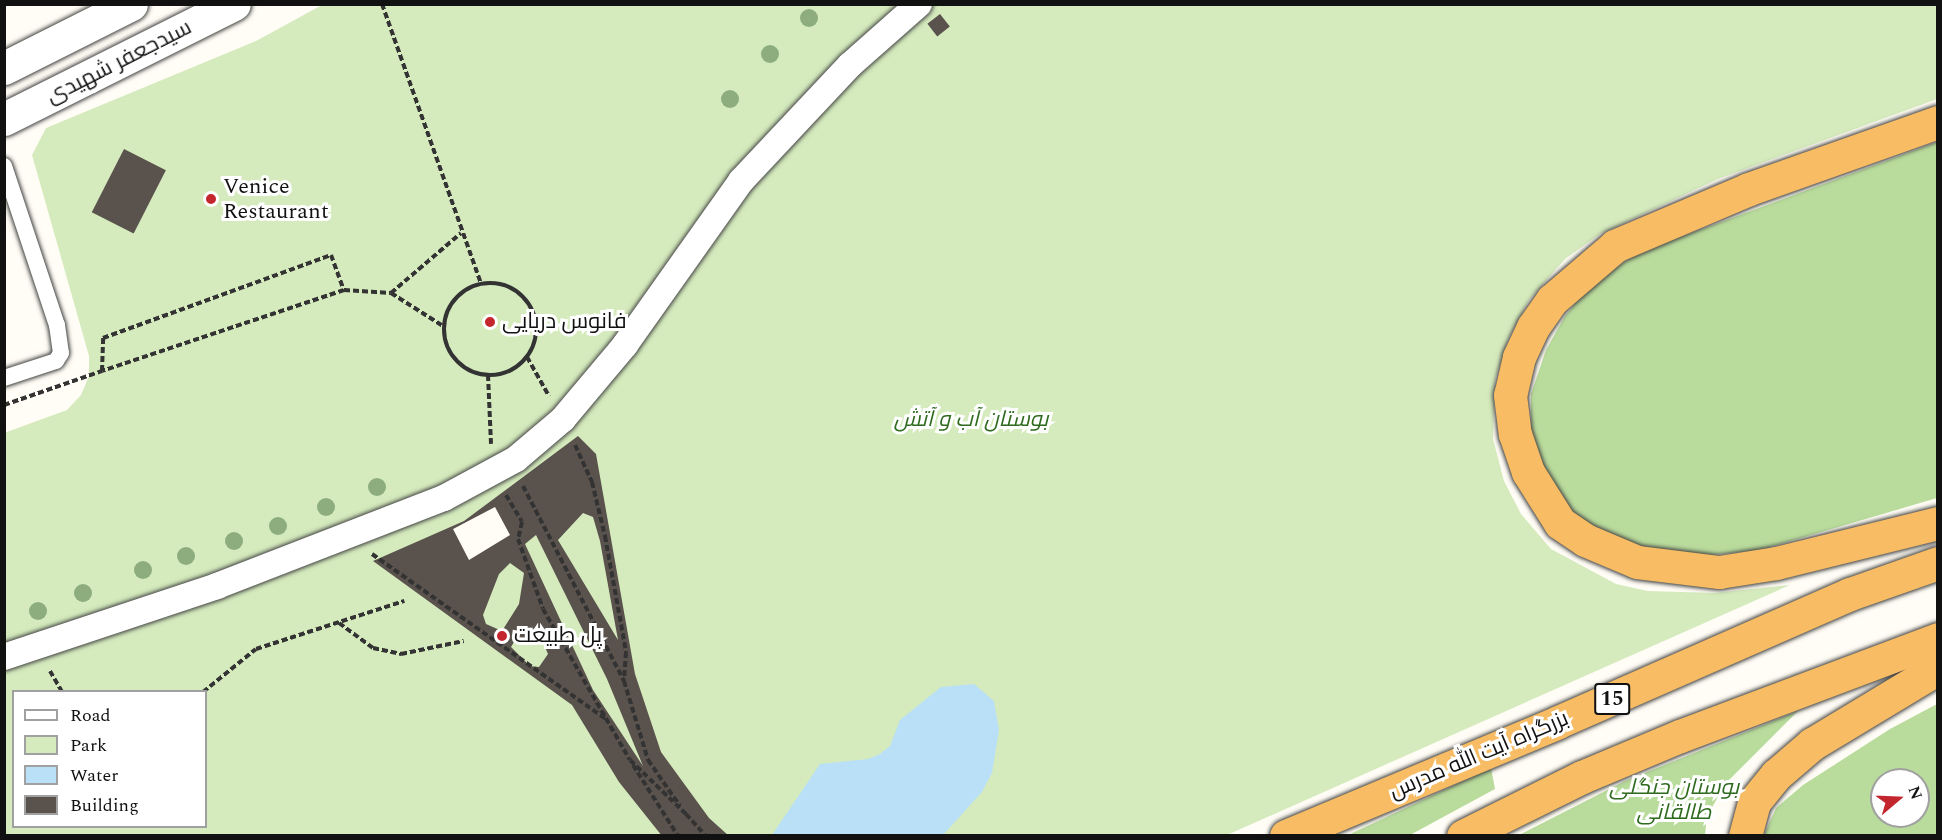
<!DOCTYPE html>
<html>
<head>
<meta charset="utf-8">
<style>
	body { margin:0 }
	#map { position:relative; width:1942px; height:840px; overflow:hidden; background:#fffdf5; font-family:Spectral,Cairo,serif }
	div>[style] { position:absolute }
	.green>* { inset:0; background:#d5ebbd }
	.forest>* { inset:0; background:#b9dc9c }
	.water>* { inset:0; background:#b9e0f7 }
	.pier>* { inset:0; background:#fffdf5; transform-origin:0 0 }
	.building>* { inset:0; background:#5a524d; transform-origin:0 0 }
	.path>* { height:4px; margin-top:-2px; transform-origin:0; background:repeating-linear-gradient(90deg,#333 0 6px,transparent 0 9px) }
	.path>.ring { margin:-2px; padding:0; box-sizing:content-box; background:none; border:4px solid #333; border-radius:50% }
	.roads { filter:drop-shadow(0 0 2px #444) drop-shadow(0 0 2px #444) }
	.service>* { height:16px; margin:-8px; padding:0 8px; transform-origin:8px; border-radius:8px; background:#fff }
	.pedestrian>* { height:26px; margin:-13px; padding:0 13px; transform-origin:13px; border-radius:13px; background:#fff }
	.tertiary>* { height:33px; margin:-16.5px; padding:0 16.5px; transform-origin:16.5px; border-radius:16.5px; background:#fff }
	.trunk>* { height:33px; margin:-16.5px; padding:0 16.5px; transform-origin:16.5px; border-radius:16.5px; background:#f7bc64 }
	.trees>* { width:18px; height:18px; margin:-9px; border-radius:50%; background:#8dad7f }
	.dots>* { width:16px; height:16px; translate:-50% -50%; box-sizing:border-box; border:3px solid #fff; border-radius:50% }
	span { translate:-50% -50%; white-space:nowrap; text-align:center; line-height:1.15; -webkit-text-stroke:6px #fff; paint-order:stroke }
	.shield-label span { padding:2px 4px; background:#fff; border:2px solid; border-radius:4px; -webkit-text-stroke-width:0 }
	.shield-label { font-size:21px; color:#111; font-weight:700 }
	.street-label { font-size:22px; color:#111 }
	.poi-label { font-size:22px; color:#111 }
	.left { translate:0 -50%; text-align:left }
	.park-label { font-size:22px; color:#2f6b1f; font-style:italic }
	.frame { position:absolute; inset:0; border:6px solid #111; pointer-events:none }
	.legend { position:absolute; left:12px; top:690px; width:195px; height:138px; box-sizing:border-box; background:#fff; border:2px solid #a0a0a0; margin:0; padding:8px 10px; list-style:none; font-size:18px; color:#111 }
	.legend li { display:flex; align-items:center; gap:12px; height:30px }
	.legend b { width:30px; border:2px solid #a0a0a0 }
	.north { position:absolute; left:1870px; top:768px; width:60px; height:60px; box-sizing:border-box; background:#fff; border:2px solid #a0a0a0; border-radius:50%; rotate:71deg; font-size:16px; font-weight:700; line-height:24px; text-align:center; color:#111 }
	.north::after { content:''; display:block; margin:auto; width:21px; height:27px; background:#c4262e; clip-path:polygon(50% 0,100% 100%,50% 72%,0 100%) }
</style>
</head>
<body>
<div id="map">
	<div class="green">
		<i style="clip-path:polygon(evenodd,322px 5px,1937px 5px,1937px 99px,1718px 179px,1600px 234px,1565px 259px,1529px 300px,1508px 339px,1495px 380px,1493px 439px,1504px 481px,1521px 514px,1551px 549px,1616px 584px,1648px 591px,1715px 593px,1790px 585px,1227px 835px,5px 835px,4px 433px,67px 410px,81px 395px,89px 376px,89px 356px,32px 155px,46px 128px,256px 41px,322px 5px,14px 692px,206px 692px,206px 826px,14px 826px,14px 692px)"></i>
	</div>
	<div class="forest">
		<i style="clip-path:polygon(1937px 142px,1937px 498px,1760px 550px,1689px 557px,1627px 549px,1579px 527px,1543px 465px,1531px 433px,1531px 394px,1546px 350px,1565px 316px,1592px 283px,1640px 252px)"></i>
		<i style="clip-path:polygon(evenodd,1937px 704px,1937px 835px,1764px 835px,1776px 808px,1803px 785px,1890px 729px,1937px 704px,1882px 780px,1918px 780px,1918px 816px,1882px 816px,1882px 780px)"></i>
		<i style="clip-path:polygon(1798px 711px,1726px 783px,1707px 816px,1705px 835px,1519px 835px,1625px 781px)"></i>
		<i style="clip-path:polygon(1491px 768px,1495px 789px,1410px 835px,1346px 836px)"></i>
	</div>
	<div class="water">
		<i style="clip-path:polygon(974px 684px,994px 701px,999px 730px,992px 773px,982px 792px,943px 835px,772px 835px,820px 764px,868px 759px,880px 754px,890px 746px,900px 720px,941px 687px)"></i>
	</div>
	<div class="pier">
		<i style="left:494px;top:504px;width:36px;height:51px;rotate:58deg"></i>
	</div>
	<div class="building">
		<i style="left:940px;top:14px;width:16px;height:16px;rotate:52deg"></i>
		<i style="left:124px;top:149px;width:47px;height:71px;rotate:27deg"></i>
		<i style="clip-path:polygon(evenodd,578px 436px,596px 454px,635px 674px,661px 752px,709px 818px,729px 836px,662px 836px,619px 782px,572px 705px,373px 561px,464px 521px,578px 436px,495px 507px,510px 535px,469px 560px,453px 529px,495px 507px,578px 436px,583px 513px,593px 517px,600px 541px,618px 640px,558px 540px,583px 513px,578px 436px,536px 535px,607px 679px,643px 766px,593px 690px,525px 544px,536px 535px,578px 436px,510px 563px,524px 573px,519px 604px,502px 631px,486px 624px,483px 615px,499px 574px,510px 563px,578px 436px,539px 633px,548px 654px,539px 667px,530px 666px,511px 647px,514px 642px,539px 633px)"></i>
	</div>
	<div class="path">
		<i style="left:382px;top:4px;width:296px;rotate:70.5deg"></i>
		<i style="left:331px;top:255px;width:37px;rotate:70deg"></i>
		<i style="left:344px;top:290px;width:255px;rotate:161.5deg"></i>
		<i style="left:102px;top:371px;width:33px;rotate:-88deg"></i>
		<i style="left:103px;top:338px;width:243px;rotate:-20deg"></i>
		<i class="ring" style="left:444px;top:283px;width:88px;height:88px"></i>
		<i style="left:344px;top:290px;width:47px;rotate:3.7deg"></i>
		<i style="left:391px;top:293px;width:62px;rotate:32.4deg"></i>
		<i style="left:391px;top:293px;width:92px;rotate:-40.6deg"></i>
		<i style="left:527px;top:357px;width:45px;rotate:60.6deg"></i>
		<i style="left:488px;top:375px;width:69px;rotate:87.5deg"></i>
		<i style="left:4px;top:405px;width:104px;rotate:-19.1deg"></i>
		<i style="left:575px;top:445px;width:41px;rotate:65.3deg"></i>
		<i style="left:592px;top:482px;width:56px;rotate:76.5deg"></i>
		<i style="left:605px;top:536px;width:118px;rotate:79.7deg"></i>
		<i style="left:626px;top:652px;width:27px;rotate:94deg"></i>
		<i style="left:523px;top:486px;width:220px;rotate:62.6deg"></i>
		<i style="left:624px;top:681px;width:83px;rotate:73.1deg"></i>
		<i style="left:648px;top:760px;width:56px;rotate:55.2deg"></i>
		<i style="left:506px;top:495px;width:31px;rotate:59deg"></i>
		<i style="left:522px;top:522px;width:17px;rotate:103deg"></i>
		<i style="left:518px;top:539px;width:74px;rotate:70.3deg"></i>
		<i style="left:543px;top:609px;width:174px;rotate:60.1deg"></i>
		<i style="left:630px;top:760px;width:78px;rotate:44deg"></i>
		<i style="left:372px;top:554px;width:286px;rotate:35.2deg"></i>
		<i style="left:339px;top:623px;width:42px;rotate:36.3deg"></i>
		<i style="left:373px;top:648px;width:29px;rotate:12deg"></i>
		<i style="left:401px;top:654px;width:64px;rotate:-11.7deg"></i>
		<i style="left:50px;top:671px;width:24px;rotate:60deg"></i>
		<i style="left:203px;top:692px;width:68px;rotate:-39.1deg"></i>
		<i style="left:256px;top:649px;width:156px;rotate:-18deg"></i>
		<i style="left:633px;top:765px;width:84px;rotate:57.6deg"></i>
		<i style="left:686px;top:814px;width:30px;rotate:48deg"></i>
	</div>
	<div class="roads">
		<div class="service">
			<i style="left:4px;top:166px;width:168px;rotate:71.6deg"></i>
			<i style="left:57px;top:325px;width:28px;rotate:82deg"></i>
			<i style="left:61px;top:353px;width:9px;rotate:122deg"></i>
			<i style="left:56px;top:361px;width:55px;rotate:161.9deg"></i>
		</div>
		<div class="pedestrian">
			<i style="left:4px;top:657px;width:225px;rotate:-18.4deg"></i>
			<i style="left:217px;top:586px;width:243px;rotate:-21.2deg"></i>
			<i style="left:444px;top:498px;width:82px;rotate:-28.4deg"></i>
			<i style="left:516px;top:459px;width:62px;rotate:-40.4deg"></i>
			<i style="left:563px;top:419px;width:97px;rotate:-50deg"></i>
			<i style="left:625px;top:345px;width:201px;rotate:-54.7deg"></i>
			<i style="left:741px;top:181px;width:159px;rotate:-46.8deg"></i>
			<i style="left:850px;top:65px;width:92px;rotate:-41.5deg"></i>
		</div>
		<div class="tertiary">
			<i style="left:4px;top:68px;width:142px;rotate:-26.7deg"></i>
			<i style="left:4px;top:119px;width:257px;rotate:-26.6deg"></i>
		</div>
		<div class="trunk">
			<i style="left:1938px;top:122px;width:201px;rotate:160.5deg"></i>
			<i style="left:1749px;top:189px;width:146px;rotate:157deg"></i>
			<i style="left:1615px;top:246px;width:83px;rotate:139.4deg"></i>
			<i style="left:1552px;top:300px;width:33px;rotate:125deg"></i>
			<i style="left:1533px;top:327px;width:33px;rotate:115deg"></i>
			<i style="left:1519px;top:357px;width:39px;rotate:103deg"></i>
			<i style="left:1510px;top:395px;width:39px;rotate:83deg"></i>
			<i style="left:1515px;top:434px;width:40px;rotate:71.1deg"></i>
			<i style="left:1528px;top:472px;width:60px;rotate:57.9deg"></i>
			<i style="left:1560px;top:523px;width:30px;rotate:34deg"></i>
			<i style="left:1585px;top:540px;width:56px;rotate:22.9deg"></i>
			<i style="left:1637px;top:562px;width:83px;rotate:7deg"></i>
			<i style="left:1719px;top:572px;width:58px;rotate:-9deg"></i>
			<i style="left:1776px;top:563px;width:167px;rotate:-13.9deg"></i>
			<i style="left:1286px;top:836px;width:295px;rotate:-22.7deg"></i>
			<i style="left:1558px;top:722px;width:319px;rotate:-23.7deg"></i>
			<i style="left:1850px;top:594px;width:93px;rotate:-19.4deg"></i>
			<i style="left:1463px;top:836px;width:133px;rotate:-26.4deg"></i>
			<i style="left:1582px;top:777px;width:106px;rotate:-22.7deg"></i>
			<i style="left:1680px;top:736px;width:276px;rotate:-20.6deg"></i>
			<i style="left:1745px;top:836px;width:35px;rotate:-75deg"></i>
			<i style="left:1754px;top:802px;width:35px;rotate:-51deg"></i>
			<i style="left:1776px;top:775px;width:48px;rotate:-40.7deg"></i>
			<i style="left:1812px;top:744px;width:147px;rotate:-31.1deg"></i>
		</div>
	</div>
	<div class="trees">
		<i style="left:809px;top:18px"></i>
		<i style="left:770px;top:54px"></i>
		<i style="left:730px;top:99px"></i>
		<i style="left:377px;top:487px"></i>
		<i style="left:326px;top:507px"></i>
		<i style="left:278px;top:526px"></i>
		<i style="left:234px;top:541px"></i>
		<i style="left:186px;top:556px"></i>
		<i style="left:143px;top:570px"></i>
		<i style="left:83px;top:593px"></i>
		<i style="left:38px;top:611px"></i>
	</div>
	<div class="dots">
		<i style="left:211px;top:199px;background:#c4262e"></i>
		<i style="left:490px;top:322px;background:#c4262e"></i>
		<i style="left:502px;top:636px;background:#c4262e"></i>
	</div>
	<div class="shield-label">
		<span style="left:1612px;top:699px">15</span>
	</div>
	<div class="street-label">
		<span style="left:119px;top:62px;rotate:-27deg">سیدجعفر شهیدی</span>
		<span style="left:1479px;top:755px;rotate:-23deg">بزرگراه آیت الله مدرس</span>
	</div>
	<div class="poi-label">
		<span class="left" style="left:223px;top:199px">Venice<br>Restaurant</span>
		<span class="left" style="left:502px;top:322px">فانوس دریایی</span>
		<span class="left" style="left:514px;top:636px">پل طبیعت</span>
	</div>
	<div class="park-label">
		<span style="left:971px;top:420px">بوستان آب و آتش</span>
		<span style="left:1674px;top:800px">بوستان جنگلی<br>طالقانی</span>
	</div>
	<div class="frame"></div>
	<ul class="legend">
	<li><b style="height:8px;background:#fff"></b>Road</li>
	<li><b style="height:16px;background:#d5ebbd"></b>Park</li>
	<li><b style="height:16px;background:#b9e0f7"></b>Water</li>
	<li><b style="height:16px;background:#5a524d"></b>Building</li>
	</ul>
	<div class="north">N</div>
</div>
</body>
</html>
